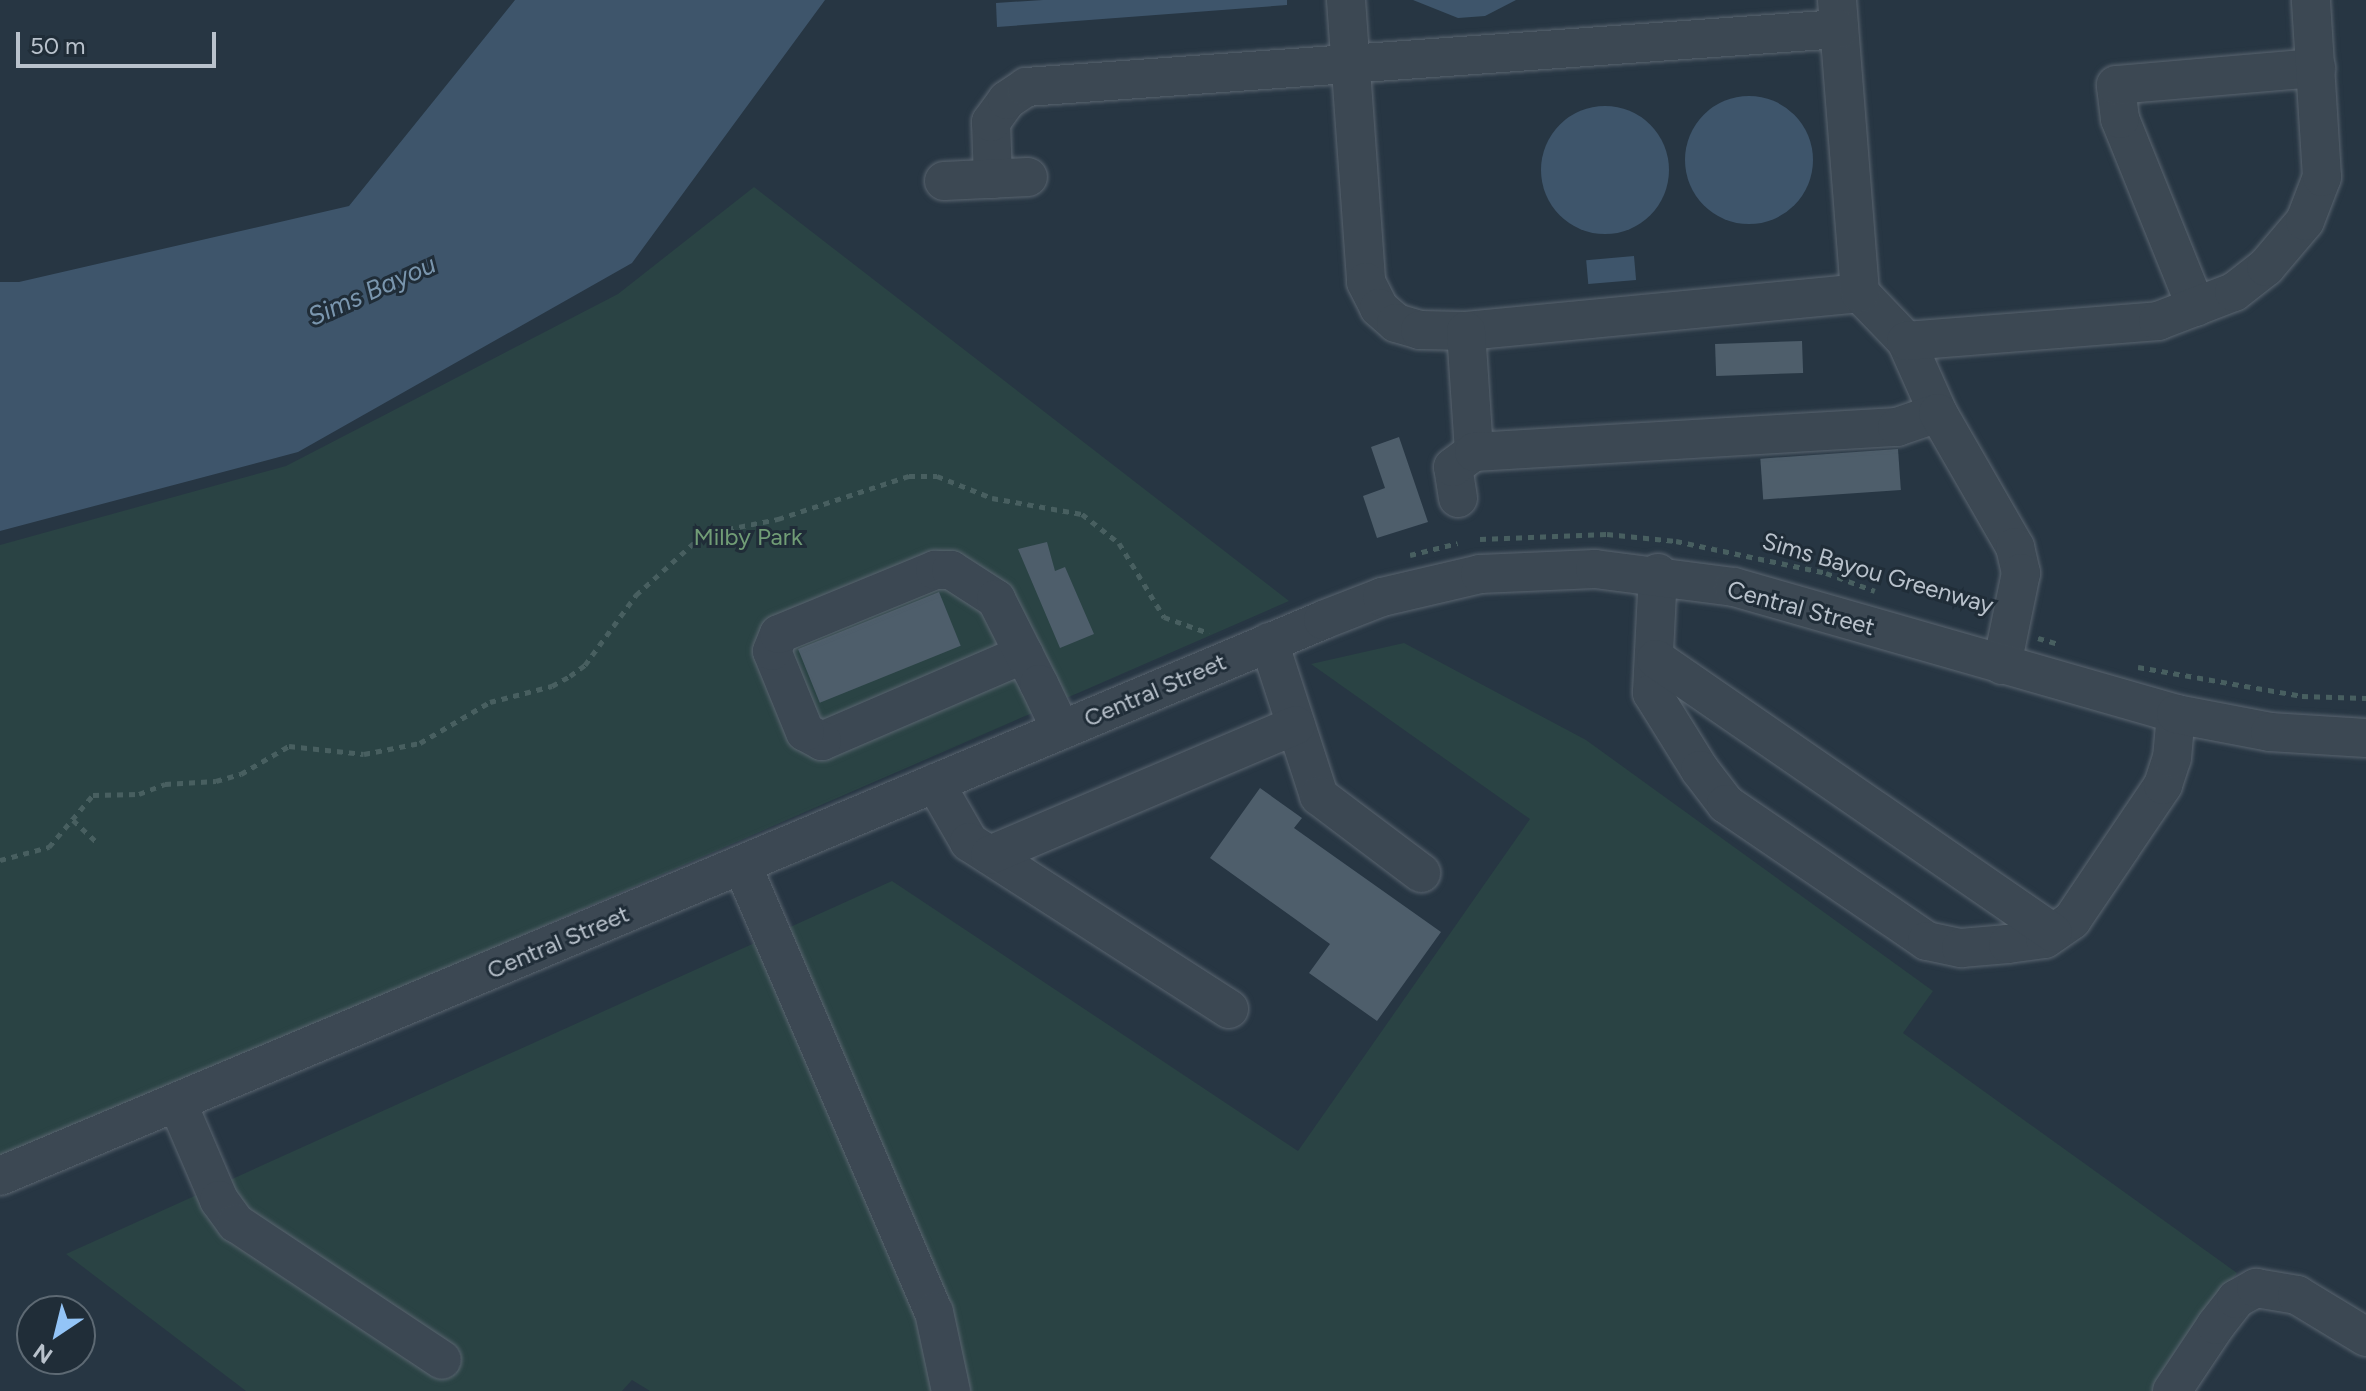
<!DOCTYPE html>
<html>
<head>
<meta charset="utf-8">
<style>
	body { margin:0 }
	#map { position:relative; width:2366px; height:1391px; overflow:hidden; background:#273643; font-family:Figtree,sans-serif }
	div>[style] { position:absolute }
	.green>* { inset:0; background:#2a4344 }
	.water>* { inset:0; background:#3e556b; transform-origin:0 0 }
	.round { border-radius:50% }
	.building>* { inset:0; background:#4e5e6b; transform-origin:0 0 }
	.path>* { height:5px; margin-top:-2.5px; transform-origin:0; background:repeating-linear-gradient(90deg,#485f60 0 6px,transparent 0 12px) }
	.roads { filter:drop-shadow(0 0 2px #5a6570) drop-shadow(0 0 2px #5a6570) }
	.minor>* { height:38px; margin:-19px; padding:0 19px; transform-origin:19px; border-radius:19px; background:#3c4853 }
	span { translate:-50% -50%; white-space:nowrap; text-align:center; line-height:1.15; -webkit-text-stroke:6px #202d38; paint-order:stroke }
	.park-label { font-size:24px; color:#719d76 }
	.street-label { font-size:24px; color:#b9c2cc }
	.water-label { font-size:26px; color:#7a96ae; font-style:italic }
	.north { position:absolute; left:16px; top:1295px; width:80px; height:80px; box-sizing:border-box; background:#202d38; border:2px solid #5d6973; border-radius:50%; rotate:215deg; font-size:22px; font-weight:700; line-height:32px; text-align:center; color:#b9c2cc }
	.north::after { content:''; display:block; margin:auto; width:28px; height:36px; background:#93c4f7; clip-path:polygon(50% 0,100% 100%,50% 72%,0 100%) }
	.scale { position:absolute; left:16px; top:32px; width:200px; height:36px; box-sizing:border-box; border:4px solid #b9c2cc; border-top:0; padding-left:10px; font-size:24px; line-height:28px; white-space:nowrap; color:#b9c2cc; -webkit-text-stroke:6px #202d38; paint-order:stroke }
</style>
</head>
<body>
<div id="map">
	<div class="green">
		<i style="clip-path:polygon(754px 187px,1289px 601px,0 1163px,0 545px,286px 466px,618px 294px)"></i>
		<i style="clip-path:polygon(1404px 643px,1586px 740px,1933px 991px,1903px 1033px,2237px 1273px,2157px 1391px,650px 1391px,632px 1380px,622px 1391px,246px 1391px,66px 1254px,892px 881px,1298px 1151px,1530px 819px,1311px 664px)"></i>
	</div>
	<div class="water">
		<i style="clip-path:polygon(515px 0,825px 0,632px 263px,298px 452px,0 531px,0 282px,19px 282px,349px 206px)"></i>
		<i style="clip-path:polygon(1043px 0,1287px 0,1287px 5px,997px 27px,996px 3px)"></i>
		<i style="clip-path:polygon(1413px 0,1516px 0,1485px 16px,1458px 18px)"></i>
		<i class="round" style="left:1685px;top:96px;width:128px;height:128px"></i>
		<i class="round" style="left:1541px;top:106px;width:128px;height:128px"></i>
		<i style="left:1634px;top:256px;width:24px;height:48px;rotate:85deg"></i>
	</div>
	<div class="building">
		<i style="left:1802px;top:341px;width:32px;height:87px;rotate:88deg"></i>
		<i style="clip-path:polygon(1399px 437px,1428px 522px,1377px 538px,1363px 496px,1385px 488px,1371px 447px)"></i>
		<i style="left:1898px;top:449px;width:41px;height:138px;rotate:86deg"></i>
		<i style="clip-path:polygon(1047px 542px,1055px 571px,1065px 567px,1094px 634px,1060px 648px,1018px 549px)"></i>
		<i style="left:939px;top:592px;width:58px;height:152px;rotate:68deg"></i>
		<i style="clip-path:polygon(1260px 788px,1302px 818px,1294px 828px,1441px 932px,1377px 1021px,1309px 973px,1330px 944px,1210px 858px)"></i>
	</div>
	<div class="path">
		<i style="left:1480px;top:539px;width:127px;rotate:-2.3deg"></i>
		<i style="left:1607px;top:534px;width:69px;rotate:5.8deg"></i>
		<i style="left:1676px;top:541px;width:153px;rotate:12deg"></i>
		<i style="left:1826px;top:573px;width:52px;rotate:20.2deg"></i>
		<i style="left:1410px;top:555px;width:49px;rotate:-14deg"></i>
		<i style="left:2038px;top:638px;width:22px;rotate:16deg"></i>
		<i style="left:2138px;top:667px;width:167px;rotate:10deg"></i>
		<i style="left:2302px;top:696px;width:64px;rotate:1.8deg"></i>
		<i style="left:73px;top:820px;width:35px;rotate:43deg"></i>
		<i style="left:0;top:860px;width:51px;rotate:-14.9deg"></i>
		<i style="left:49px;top:847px;width:68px;rotate:-49.8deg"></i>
		<i style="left:93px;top:795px;width:46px;rotate:-1.2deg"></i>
		<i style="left:139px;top:794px;width:28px;rotate:-21deg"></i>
		<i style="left:165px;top:784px;width:51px;rotate:-3.4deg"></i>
		<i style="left:216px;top:781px;width:26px;rotate:-16deg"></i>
		<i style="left:241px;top:774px;width:56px;rotate:-30.3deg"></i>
		<i style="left:289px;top:746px;width:75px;rotate:6.1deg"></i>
		<i style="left:364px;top:754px;width:57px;rotate:-11.1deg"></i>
		<i style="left:420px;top:743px;width:81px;rotate:-30.4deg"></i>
		<i style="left:490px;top:702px;width:64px;rotate:-14.5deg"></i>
		<i style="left:552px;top:686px;width:21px;rotate:-29deg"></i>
		<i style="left:570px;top:676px;width:19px;rotate:-36deg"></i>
		<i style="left:585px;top:665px;width:87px;rotate:-53.9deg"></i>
		<i style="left:636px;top:595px;width:91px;rotate:-41.9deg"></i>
		<i style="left:704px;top:534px;width:76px;rotate:-11.5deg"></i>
		<i style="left:778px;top:519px;width:138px;rotate:-18.2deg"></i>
		<i style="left:909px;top:476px;width:28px"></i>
		<i style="left:937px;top:476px;width:59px;rotate:21.8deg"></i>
		<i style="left:992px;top:498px;width:91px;rotate:10.1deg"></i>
		<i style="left:1082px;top:514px;width:47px;rotate:38.1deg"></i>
		<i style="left:1119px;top:543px;width:87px;rotate:58.7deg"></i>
		<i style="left:1164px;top:617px;width:48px;rotate:19.6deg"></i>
	</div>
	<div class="roads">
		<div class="minor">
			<i style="left:1346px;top:0;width:283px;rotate:85.9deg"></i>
			<i style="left:1366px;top:282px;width:29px;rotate:63deg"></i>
			<i style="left:1379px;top:308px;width:23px;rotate:41deg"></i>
			<i style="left:1396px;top:323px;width:25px;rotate:16deg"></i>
			<i style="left:1420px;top:330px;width:46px;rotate:1.2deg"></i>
			<i style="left:1466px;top:331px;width:396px;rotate:-5.5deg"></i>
			<i style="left:1860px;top:293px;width:66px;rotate:46.2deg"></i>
			<i style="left:1906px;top:341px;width:79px;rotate:66deg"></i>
			<i style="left:1837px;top:0;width:294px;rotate:85.5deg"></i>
			<i style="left:993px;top:179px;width:57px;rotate:-92deg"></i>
			<i style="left:991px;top:122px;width:27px;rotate:-54deg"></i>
			<i style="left:1007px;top:100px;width:23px;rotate:-34deg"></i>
			<i style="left:1026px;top:87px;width:815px;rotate:-4.08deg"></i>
			<i style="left:944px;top:181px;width:84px;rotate:-2.7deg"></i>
			<i style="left:2196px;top:307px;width:203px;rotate:-112deg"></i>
			<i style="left:2120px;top:119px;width:34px;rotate:-97deg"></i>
			<i style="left:2116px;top:85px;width:201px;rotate:-4.9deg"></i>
			<i style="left:1466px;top:331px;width:121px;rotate:86.2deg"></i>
			<i style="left:1906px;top:341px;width:253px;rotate:-4.5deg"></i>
			<i style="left:2158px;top:321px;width:81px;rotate:-20.9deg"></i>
			<i style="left:2234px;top:292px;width:41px;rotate:-38deg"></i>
			<i style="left:2266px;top:267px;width:60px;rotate:-49.7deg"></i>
			<i style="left:2305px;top:221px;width:47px;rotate:-68.9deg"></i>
			<i style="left:2322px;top:177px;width:177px;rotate:-93.6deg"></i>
			<i style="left:1458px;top:498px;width:31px;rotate:-99deg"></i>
			<i style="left:1453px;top:467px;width:26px;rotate:-36deg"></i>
			<i style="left:1474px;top:452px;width:424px;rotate:-3.4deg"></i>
			<i style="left:1897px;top:427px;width:43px;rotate:-18.9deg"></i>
			<i style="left:1938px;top:413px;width:155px;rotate:60.1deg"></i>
			<i style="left:2015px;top:547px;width:27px;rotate:77deg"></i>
			<i style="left:2021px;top:573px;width:94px;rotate:101.7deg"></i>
			<i style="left:1658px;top:573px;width:120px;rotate:92.9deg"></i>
			<i style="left:1652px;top:693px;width:91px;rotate:58.1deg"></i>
			<i style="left:1700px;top:770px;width:43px;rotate:52.6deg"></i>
			<i style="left:1726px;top:804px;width:243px;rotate:34.3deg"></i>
			<i style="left:1927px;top:941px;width:35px;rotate:12deg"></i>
			<i style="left:1961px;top:948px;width:47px;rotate:-4.9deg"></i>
			<i style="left:2008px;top:944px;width:37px;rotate:-8deg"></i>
			<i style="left:2045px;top:939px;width:33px;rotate:-35deg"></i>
			<i style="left:2072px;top:920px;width:163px;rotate:-56deg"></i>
			<i style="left:2163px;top:785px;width:28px;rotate:-72deg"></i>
			<i style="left:2172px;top:758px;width:44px;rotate:-84.8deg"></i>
			<i style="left:1269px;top:642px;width:162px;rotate:72deg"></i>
			<i style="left:1319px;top:796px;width:128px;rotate:37deg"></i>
			<i style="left:1024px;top:654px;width:220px;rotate:156.7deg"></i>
			<i style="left:822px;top:741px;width:19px;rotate:-152deg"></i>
			<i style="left:805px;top:732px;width:87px;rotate:-112.2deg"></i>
			<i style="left:772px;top:651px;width:18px;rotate:-68deg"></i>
			<i style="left:779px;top:634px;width:169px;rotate:-22.3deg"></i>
			<i style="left:935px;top:570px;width:16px"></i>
			<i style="left:951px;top:570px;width:54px;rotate:32.8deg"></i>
			<i style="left:996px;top:599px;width:95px;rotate:63.2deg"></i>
			<i style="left:1039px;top:684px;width:51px;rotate:64.4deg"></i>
			<i style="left:1656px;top:659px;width:482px;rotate:34.6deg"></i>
			<i style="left:935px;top:783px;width:68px;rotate:60deg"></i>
			<i style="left:969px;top:842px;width:309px;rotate:32.7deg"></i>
			<i style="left:990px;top:855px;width:332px;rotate:-23deg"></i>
			<i style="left:742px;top:865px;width:486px;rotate:66.8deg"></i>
			<i style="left:934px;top:1312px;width:81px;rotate:77.9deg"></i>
			<i style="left:177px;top:1102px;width:107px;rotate:66.8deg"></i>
			<i style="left:219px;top:1200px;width:29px;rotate:54deg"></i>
			<i style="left:236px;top:1223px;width:247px;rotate:33.6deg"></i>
			<i style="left:0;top:1176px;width:1435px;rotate:-22.79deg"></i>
			<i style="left:1323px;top:620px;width:63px;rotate:-21.3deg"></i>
			<i style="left:1382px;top:597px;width:101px;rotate:-13.2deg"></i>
			<i style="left:1480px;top:574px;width:115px;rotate:-2.5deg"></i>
			<i style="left:1595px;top:569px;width:140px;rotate:7.4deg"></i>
			<i style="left:1734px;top:587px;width:460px;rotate:16deg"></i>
			<i style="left:2176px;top:714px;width:96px;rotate:10.8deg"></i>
			<i style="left:2270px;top:732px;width:96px;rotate:3.6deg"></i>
			<i style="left:2172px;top:1391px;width:79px;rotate:-56.3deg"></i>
			<i style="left:2216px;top:1325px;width:33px;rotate:-52deg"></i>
			<i style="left:2236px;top:1299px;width:23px;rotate:-29deg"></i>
			<i style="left:2256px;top:1288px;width:42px;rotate:9.7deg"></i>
			<i style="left:2297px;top:1295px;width:81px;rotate:31.3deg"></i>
		</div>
	</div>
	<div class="park-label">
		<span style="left:748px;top:537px">Milby Park</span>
	</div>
	<div class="street-label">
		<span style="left:1878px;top:573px;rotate:16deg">Sims Bayou Greenway</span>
		<span style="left:1801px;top:608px;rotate:15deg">Central Street</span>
		<span style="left:1155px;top:690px;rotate:-23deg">Central Street</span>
		<span style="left:558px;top:942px;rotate:-23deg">Central Street</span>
	</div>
	<div class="water-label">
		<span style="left:372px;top:291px;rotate:-24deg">Sims Bayou</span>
	</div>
	<div class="north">N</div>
	<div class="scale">50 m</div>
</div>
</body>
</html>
